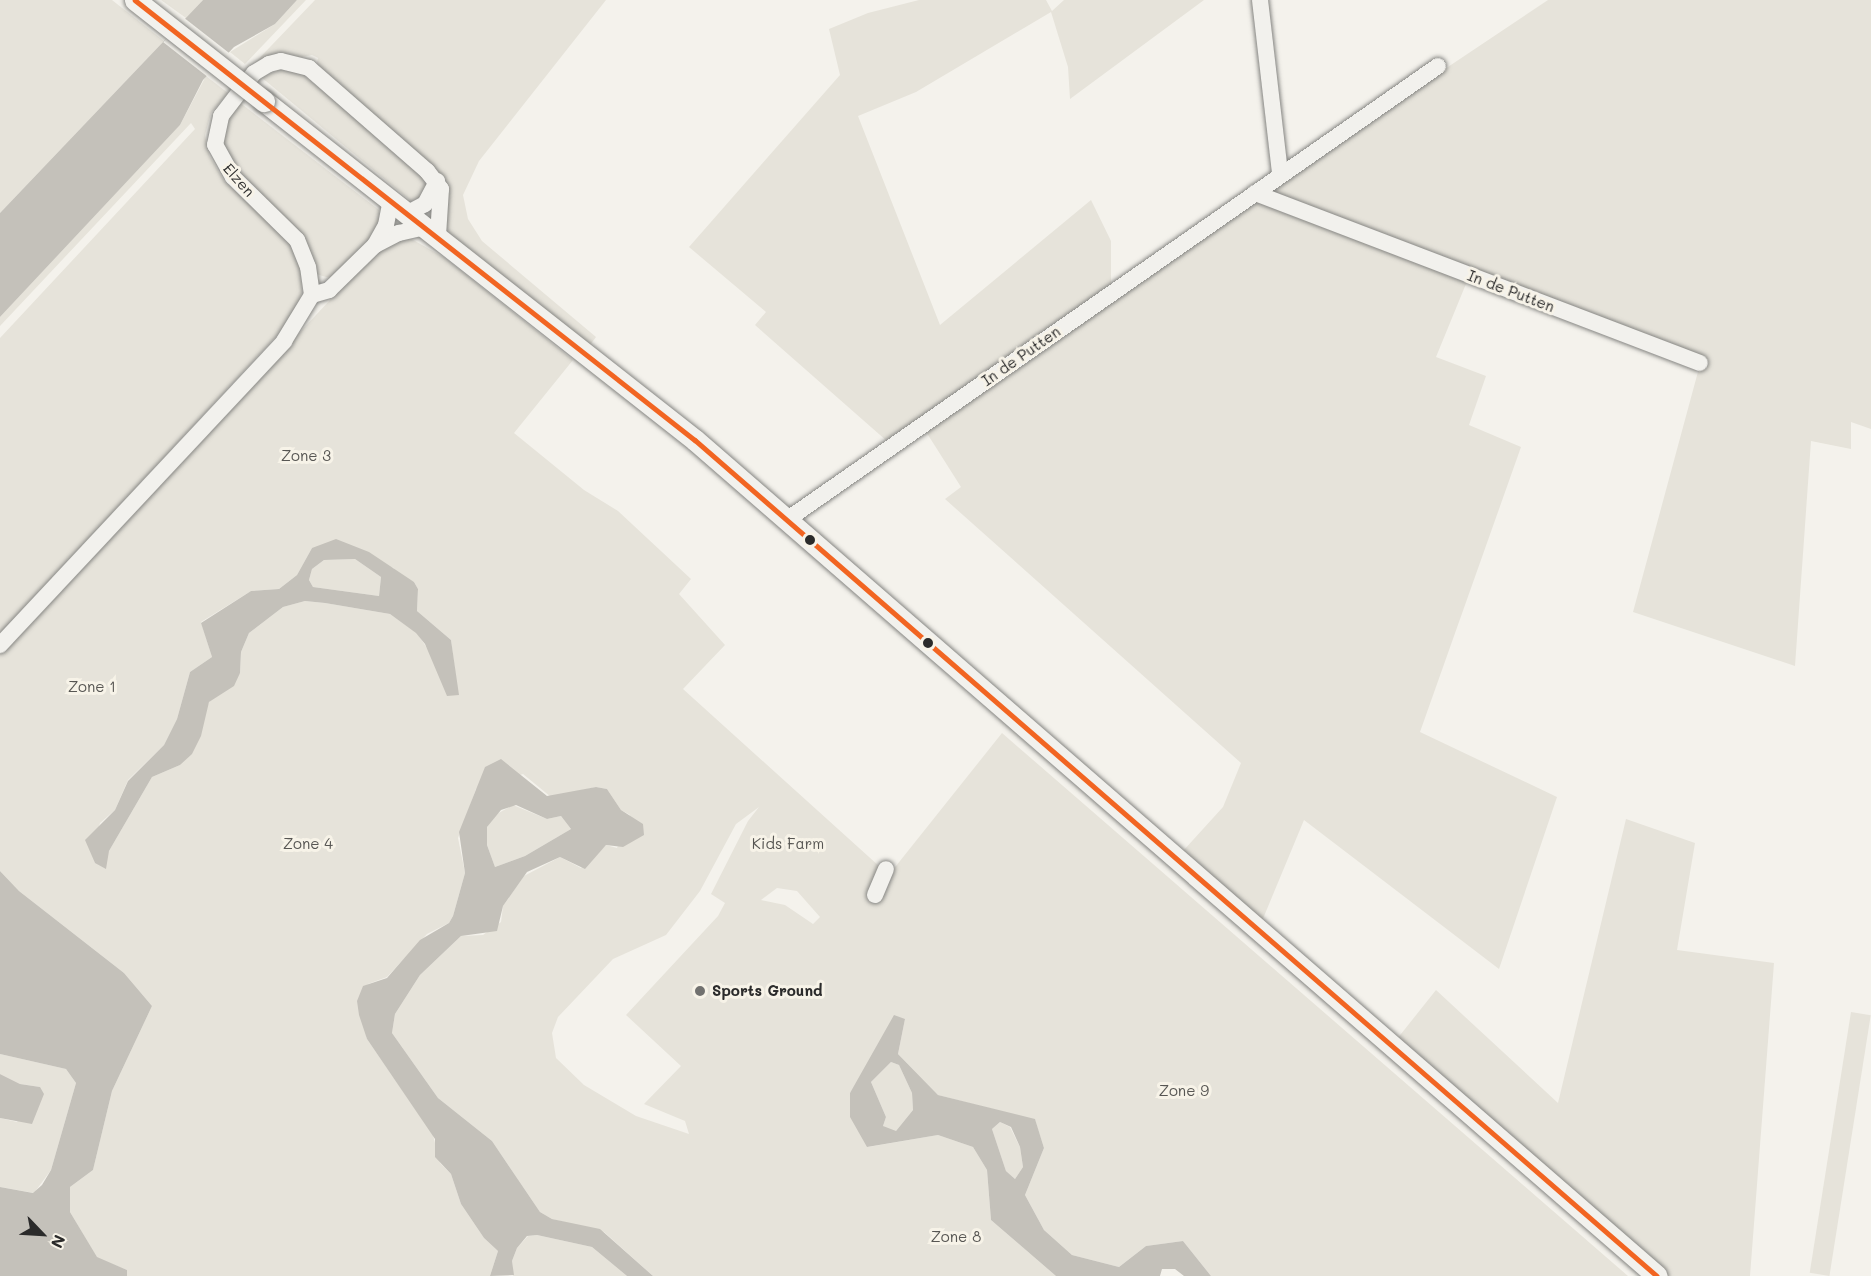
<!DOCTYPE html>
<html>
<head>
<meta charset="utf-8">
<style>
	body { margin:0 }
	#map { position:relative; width:1871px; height:1276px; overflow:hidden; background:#f4f2ec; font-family:Mali,sans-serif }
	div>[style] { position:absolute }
	.green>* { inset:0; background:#e6e3da; transform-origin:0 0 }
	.water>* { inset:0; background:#c4c1ba }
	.pier>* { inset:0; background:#f4f2ec; transform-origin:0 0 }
	.roads { filter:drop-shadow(0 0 2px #858582) drop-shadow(0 0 2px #858582) }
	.minor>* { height:16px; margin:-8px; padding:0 8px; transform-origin:8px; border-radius:8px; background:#f2f1ed }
	.major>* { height:21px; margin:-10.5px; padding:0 10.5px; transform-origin:10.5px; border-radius:10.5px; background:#f2f1ed }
	.bridges { filter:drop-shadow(0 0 2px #858582) drop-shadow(0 0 2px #858582) }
	.major-bridge>* { height:21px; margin:-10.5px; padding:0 10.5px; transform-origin:10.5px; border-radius:10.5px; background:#f2f1ed }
	.bus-1>* { height:4.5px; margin:-2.25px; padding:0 2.25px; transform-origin:2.25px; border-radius:2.25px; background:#f26522 }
	.dots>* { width:16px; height:16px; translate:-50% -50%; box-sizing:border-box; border:3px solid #f7f3e8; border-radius:50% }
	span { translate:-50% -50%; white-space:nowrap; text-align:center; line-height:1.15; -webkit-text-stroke:6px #f7f3e8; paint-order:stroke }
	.street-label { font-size:15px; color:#2b2b2b }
	.park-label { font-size:15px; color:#575653 }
	.poi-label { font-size:15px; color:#2b2b2b; font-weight:700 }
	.left { translate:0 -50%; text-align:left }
	.north { position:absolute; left:12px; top:1204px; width:60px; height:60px; -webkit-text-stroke:4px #f7f3e8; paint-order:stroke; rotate:115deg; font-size:16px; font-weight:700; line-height:24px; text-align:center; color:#2b2b2b }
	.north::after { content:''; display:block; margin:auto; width:21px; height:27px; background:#2b2b2b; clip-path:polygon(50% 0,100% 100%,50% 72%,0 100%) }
</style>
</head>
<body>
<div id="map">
	<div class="green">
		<i style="clip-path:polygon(0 0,112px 0,164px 41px,0 213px)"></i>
		<i style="clip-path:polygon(161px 0,203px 0,186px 18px)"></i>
		<i style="clip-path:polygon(297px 0,306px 0,245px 64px,230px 52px,275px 24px)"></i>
		<i style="clip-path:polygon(315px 0,606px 0,479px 161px,463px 195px,468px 219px,482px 241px,596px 337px,590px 345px,450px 235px,444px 221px,447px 197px,316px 68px,318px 58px,312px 55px,251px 67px)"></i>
		<i style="clip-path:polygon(919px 0,1046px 0,1052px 11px,1064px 0,1204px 0,1070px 99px,1068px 67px,1051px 12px,916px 92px,858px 116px,940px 325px,1091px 200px,1111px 241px,1111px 288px,888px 442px,755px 325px,766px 312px,689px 247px,840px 75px,829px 29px,868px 13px)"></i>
		<i style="clip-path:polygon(1548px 0,1871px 0,1871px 429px,1851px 422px,1851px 449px,1811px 441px,1795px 666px,1633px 612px,1699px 368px,1282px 199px,1267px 188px)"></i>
		<i style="clip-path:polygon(287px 67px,300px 72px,424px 176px,428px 187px,422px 200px,411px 201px,261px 77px)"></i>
		<i style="clip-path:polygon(206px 76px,228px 93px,211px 113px,205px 135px,209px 155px,224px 181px,290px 241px,300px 262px,302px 291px,295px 316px,0 634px,0 338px,195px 129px,191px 123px,0 326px,0 317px,180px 125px)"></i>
		<i style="clip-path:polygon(239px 102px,379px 210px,380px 221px,375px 233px,334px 279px,315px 274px,239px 176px,222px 142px,223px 122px)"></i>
		<i style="clip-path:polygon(1250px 200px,1264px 202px,1468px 279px,1436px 357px,1486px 376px,1469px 425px,1521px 447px,1420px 732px,1557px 797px,1499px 969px,1304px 820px,1262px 921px,1183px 851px,1223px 807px,1241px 763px,945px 499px,961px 487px,923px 427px)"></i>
		<i style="clip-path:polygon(evenodd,408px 237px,445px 258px,573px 360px,514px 433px,584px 490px,618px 511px,691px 579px,679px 594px,725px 645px,683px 689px,879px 866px,892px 871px,1002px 733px,1628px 1276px,1211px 1276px,1183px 1241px,1146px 1246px,1119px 1267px,1072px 1255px,1044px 1230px,1025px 1195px,1044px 1148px,1035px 1120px,938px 1095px,898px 1054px,905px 1019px,850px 1093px,868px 1147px,938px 1135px,973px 1147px,987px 1170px,991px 1220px,1056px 1276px,653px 1276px,604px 1232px,552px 1219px,540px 1212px,492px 1141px,438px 1098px,392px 1033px,395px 1014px,420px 975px,461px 936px,483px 935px,501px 922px,503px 906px,524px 876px,560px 857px,581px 868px,606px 845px,617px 848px,630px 815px,621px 810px,607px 789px,596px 787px,551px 797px,523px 774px,476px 789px,458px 838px,465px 873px,453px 916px,449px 923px,427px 934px,387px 977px,368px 984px,360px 1005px,367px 1039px,433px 1135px,440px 1163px,451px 1174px,461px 1204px,484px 1238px,498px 1251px,490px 1276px,127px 1276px,127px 1270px,97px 1258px,70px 1212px,70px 1187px,93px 1170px,112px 1091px,152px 1006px,124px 973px,19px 891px,0 871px,0 653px,345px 284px,378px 251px,408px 237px,312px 548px,394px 568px,395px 573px,414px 582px,418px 589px,417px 611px,451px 640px,458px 695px,417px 633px,390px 614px,325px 603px,305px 601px,283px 607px,249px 633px,241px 652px,240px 673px,209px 702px,180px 765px,152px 777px,109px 851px,95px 863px,92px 852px,100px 823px,115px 810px,128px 780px,164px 745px,177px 719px,190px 672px,212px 657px,201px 622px,251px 591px,279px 589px,297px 575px,312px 548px,408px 237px,759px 807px,748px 821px,711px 894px,725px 903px,718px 916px,626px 1015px,681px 1066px,644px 1104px,685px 1121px,689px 1134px,636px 1116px,584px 1085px,556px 1058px,552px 1033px,558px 1017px,613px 959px,666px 935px,700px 891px,736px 824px,759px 807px,408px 237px,777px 888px,797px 891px,820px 917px,813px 924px,785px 905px,761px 900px,777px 888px)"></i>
		<i style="clip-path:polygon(355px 559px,381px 577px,379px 596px,313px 587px,309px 580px,312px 569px,324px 560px)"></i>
		<i style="clip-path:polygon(513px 805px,547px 819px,561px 816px,571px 829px,525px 856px,495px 867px,487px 845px,487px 827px,493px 816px)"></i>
		<i style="clip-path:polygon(1626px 819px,1695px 843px,1677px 950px,1774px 963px,1750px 1276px,1668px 1276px,1397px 1039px,1436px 990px,1558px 1103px)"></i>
		<i style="left:1851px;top:1012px;width:20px;height:264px;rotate:9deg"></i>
		<i style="clip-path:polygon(0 1054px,66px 1069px,76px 1083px,51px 1170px,34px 1193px,0 1187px,0 1118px,17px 1122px,40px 1087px,20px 1084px,0 1074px)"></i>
		<i style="clip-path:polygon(891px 1062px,899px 1065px,912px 1093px,913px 1110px,896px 1131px,887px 1131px,883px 1126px,886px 1117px,871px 1082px)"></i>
		<i style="clip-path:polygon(1000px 1122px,1010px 1127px,1020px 1147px,1023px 1167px,1015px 1179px,1006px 1171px,992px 1129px)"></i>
		<i style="clip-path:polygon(537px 1235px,592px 1247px,627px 1276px,513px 1276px,512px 1261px,517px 1248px,528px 1236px)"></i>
	</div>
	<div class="water">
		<i style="clip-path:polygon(203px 0,297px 0,275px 24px,234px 47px,203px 80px,180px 125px,0 317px,0 213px)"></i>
		<i style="clip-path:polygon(evenodd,336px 539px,369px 552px,414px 582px,418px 589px,417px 611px,451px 640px,459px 695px,447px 696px,425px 644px,416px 633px,390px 614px,325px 603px,305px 601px,283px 607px,249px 633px,241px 652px,240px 673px,234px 686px,209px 702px,201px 736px,192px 754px,180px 765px,152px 777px,109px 851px,106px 869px,95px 863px,85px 840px,115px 810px,128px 781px,164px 745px,177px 719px,190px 672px,212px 657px,201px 623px,251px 591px,279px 589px,297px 575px,312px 548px,336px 539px,355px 559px,381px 577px,379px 596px,313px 587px,309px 580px,312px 569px,324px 560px,355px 559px)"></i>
		<i style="clip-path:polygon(evenodd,501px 759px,547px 796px,596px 787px,607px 789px,621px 810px,643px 824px,644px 835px,623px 847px,606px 845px,585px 869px,560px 857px,527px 872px,503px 906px,497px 931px,461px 936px,420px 975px,395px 1014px,392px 1033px,438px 1098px,492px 1141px,540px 1212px,552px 1219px,600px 1229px,653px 1276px,627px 1276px,592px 1247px,537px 1235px,527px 1236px,517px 1248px,512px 1261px,514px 1275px,490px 1276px,498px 1251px,484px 1238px,461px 1204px,451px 1174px,435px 1157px,435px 1139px,367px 1039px,359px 1015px,357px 1001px,363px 986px,387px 978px,420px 940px,449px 923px,453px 916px,465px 873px,459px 832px,485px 767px,501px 759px,516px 805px,547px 819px,561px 816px,571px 829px,525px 856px,495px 867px,487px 845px,487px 827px,501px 810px,516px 805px)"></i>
		<i style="clip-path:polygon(0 871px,19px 891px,124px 973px,152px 1006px,112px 1091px,93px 1170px,70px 1187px,70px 1212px,97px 1257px,127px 1270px,127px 1276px,0 1276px,0 1187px,33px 1193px,42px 1185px,51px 1170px,76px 1083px,66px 1069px,0 1054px)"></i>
		<i style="clip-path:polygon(evenodd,894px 1015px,905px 1019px,898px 1054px,938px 1095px,1035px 1119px,1044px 1148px,1025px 1195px,1044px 1230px,1072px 1255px,1119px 1267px,1146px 1246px,1183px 1241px,1211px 1276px,1184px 1276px,1175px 1269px,1162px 1269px,1160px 1276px,1056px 1276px,991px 1220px,987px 1170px,973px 1147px,938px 1135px,867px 1147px,850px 1117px,850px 1093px,894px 1015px,891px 1062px,899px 1065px,912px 1093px,913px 1110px,896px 1131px,883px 1126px,886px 1117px,871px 1082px,891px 1062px,894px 1015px,1000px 1122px,1011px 1127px,1020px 1147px,1023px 1167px,1015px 1179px,1006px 1171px,992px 1129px,1000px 1122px)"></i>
		<i style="clip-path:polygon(0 1074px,20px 1084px,40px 1087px,44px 1094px,32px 1124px,0 1118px)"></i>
	</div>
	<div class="pier">
		<i style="left:183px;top:17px;width:61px;height:32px;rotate:38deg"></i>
	</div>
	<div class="roads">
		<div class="minor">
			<i style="left:1260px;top:0;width:175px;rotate:83.4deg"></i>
			<i style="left:1255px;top:193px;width:476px;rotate:20.9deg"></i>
			<i style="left:408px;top:213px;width:19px;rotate:-28deg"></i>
			<i style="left:425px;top:204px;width:26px;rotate:-62deg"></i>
			<i style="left:375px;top:245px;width:27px;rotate:-27deg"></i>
			<i style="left:399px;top:233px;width:27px;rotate:-13deg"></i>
			<i style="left:312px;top:295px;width:28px;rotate:-98deg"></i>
			<i style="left:308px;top:267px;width:29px;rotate:-112deg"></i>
			<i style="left:297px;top:240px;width:90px;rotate:-135.5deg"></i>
			<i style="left:233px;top:177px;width:37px;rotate:-119deg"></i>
			<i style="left:215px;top:145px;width:30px;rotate:-78deg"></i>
			<i style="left:221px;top:116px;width:54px;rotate:-52.5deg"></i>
			<i style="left:254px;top:73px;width:17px;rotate:-31deg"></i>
			<i style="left:269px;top:64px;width:12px;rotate:-14deg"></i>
			<i style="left:281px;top:61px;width:29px;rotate:14deg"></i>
			<i style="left:309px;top:68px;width:157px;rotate:41.1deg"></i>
			<i style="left:427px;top:171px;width:23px;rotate:52deg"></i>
			<i style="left:441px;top:189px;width:47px;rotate:93.7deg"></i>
			<i style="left:788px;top:519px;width:792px;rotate:-34.87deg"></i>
			<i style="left:0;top:645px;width:416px;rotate:-46.9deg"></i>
			<i style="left:284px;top:341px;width:54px;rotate:-58.7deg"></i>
			<i style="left:312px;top:295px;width:18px;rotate:-16deg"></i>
			<i style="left:329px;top:290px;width:64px;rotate:-44.4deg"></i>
			<i style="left:375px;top:245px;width:23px;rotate:-61deg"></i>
			<i style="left:386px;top:225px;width:25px;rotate:-79deg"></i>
			<i style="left:875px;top:895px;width:28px;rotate:-67deg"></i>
		</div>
		<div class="major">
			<i style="left:264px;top:101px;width:548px;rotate:38.19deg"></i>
			<i style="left:695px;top:440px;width:1274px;rotate:40.99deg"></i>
		</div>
	</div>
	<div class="bridges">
		<div class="major-bridge">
			<i style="left:135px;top:0;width:164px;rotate:38.1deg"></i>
		</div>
	</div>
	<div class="bus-1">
		<i style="left:135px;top:0;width:712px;rotate:38.16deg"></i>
		<i style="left:695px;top:440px;width:1274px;rotate:40.99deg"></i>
	</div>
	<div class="dots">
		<i style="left:810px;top:540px;background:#2b2b2b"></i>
		<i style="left:928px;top:643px;background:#2b2b2b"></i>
		<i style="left:700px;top:991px;background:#71716f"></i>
	</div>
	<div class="street-label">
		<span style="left:239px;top:180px;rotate:48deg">Elzen</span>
		<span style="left:1511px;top:291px;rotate:21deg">In de Putten</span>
		<span style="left:1021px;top:356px;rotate:-35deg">In de Putten</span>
	</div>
	<div class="park-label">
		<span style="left:306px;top:456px">Zone 3</span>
		<span style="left:92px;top:687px">Zone 1</span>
		<span style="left:308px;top:844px">Zone 4</span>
		<span style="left:788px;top:844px">Kids Farm</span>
		<span style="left:1184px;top:1091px">Zone 9</span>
		<span style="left:956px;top:1237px">Zone 8</span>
	</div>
	<div class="poi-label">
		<span class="left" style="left:712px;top:991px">Sports Ground</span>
	</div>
	<div class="north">N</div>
</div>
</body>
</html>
